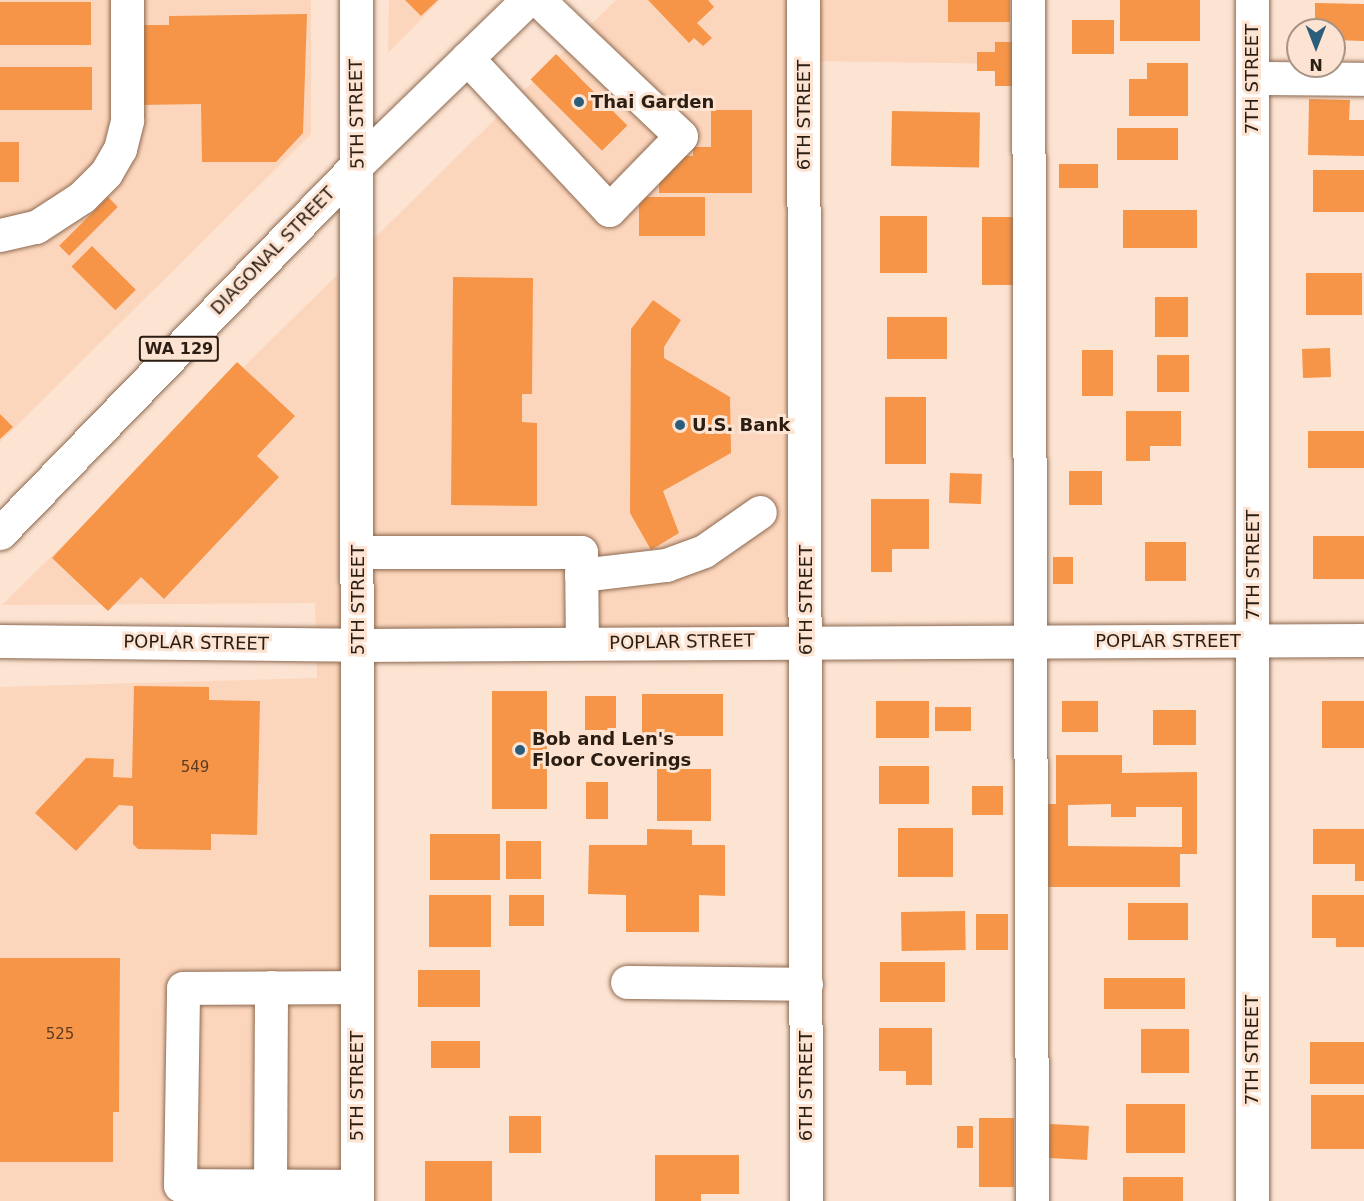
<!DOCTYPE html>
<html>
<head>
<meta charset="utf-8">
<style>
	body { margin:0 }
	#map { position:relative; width:1364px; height:1201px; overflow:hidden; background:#fce3d2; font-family:"DejaVu Sans",sans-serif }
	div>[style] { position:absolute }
	.built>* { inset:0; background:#fcd6bc }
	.building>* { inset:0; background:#f69548; transform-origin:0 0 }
	.roads { filter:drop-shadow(0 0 2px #8d6a51) drop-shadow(0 0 2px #8d6a51) }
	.minor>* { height:33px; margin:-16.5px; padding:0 16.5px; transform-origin:16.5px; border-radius:16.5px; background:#fff }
	.major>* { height:33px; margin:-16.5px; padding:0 16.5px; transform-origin:16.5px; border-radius:16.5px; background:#fff }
	.dots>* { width:16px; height:16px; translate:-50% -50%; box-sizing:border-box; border:3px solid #fce3d2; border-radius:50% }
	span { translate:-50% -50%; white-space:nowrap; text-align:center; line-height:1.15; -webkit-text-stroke:6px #fce3d2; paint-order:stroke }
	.number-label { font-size:15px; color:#5e3b20 }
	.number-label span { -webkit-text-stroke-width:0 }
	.shield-label span { padding:2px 4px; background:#fce3d2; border:2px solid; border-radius:4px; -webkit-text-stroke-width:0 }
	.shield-label { font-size:16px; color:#2b1d12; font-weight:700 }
	.street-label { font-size:18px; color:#2b1d12 }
	.poi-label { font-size:18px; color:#2b1d12; font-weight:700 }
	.left { translate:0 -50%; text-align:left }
	.north { position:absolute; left:1286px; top:18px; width:60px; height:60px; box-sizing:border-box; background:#fce3d2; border:2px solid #a89485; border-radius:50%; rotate:180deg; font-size:16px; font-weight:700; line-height:24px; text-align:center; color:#2b1d12 }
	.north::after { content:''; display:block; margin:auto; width:21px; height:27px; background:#2b5e7b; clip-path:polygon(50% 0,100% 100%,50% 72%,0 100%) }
</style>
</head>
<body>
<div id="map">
	<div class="built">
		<i style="clip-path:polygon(0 0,311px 0,311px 134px,0 442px)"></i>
		<i style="clip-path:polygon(389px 0,440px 0,388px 53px)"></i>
		<i style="clip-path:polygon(616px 0,1023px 0,1023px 64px,804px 61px,806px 641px,358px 645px,357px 1201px,0 1201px,0 687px,317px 678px,315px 603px,2px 605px)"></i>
	</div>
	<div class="building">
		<i style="clip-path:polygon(405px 0,438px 0,421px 16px)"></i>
		<i style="clip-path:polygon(648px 0,708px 0,714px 7px,697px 23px,712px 38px,703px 46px,694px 38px,689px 43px)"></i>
		<i style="left:948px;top:0;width:62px;height:22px"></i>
		<i style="left:1120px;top:0;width:80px;height:41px"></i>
		<i style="left:0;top:2px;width:91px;height:43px"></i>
		<i style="clip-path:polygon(1315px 3px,1364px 4px,1364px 41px,1334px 40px,1334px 30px,1315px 30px)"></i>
		<i style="clip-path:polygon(307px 14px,303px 133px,276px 162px,202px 162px,201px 104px,141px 105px,140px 25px,169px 25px,169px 16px)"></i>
		<i style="left:1072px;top:20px;width:42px;height:34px"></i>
		<i style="clip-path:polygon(995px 42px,1021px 42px,1021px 86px,995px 86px,995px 71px,977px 71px,977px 52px,995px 52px)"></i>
		<i style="left:556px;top:54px;width:101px;height:36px;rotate:45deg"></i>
		<i style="clip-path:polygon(1147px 63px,1188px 63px,1188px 116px,1129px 116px,1129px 79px,1147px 79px)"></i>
		<i style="left:0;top:67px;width:92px;height:43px"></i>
		<i style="clip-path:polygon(1309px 99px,1350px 100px,1349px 120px,1364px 120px,1364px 156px,1308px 155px)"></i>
		<i style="clip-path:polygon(711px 110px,752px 110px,752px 193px,659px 193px,659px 182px,679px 156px,693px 156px,693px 147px,711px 147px)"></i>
		<i style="left:892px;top:111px;width:88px;height:55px;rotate:1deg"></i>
		<i style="left:1117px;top:128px;width:61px;height:32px"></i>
		<i style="left:0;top:142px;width:19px;height:40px"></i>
		<i style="left:1059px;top:164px;width:39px;height:24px"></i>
		<i style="left:1313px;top:170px;width:51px;height:42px"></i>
		<i style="left:108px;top:197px;width:14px;height:69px;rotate:45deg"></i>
		<i style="left:639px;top:197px;width:66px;height:39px"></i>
		<i style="left:1123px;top:210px;width:74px;height:38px"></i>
		<i style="left:880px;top:216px;width:47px;height:57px"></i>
		<i style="left:982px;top:217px;width:31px;height:68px"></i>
		<i style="left:92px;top:246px;width:62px;height:29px;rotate:45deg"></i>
		<i style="left:1306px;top:273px;width:56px;height:42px"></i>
		<i style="clip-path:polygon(453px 277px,533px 278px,532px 394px,522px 394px,522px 422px,537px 423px,537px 506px,451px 505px)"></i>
		<i style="left:1155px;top:297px;width:33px;height:40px"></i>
		<i style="clip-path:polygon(653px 300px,681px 320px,664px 347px,664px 358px,730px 397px,731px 453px,663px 491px,679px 533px,651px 550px,630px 513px,631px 329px)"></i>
		<i style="left:887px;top:317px;width:60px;height:42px"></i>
		<i style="left:1330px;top:348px;width:29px;height:28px;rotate:88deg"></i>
		<i style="left:1082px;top:350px;width:31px;height:46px"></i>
		<i style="left:1157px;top:355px;width:32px;height:37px"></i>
		<i style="clip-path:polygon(237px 362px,295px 416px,257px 456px,279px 477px,164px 599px,141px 577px,108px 611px,52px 558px)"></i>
		<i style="left:885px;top:397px;width:41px;height:67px"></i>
		<i style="clip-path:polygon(1126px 411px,1181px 411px,1181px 446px,1150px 446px,1150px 461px,1126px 461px)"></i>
		<i style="clip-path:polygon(0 414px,13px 427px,0 439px)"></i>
		<i style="left:1308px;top:431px;width:56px;height:37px"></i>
		<i style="left:1069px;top:471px;width:33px;height:34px"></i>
		<i style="left:950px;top:473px;width:32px;height:30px;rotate:2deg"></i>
		<i style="clip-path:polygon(871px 499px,929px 499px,929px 549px,892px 549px,892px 572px,871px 572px)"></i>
		<i style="left:1313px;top:536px;width:51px;height:43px"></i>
		<i style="left:1145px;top:542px;width:41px;height:39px"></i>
		<i style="left:1073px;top:557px;width:27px;height:20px;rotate:90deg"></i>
		<i style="clip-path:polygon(134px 686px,209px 687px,209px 700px,260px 701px,257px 835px,211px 834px,211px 850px,138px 849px,133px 844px,133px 806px,119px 805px,76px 851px,35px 813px,86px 758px,114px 759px,113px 777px,132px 778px)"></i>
		<i style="left:492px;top:691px;width:55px;height:118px"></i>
		<i style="left:642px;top:694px;width:81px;height:42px"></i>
		<i style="left:585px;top:696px;width:31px;height:34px"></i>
		<i style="left:876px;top:701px;width:53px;height:37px"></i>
		<i style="left:1062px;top:701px;width:36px;height:31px"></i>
		<i style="left:1322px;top:701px;width:42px;height:47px"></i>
		<i style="left:935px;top:707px;width:36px;height:24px"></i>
		<i style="left:1153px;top:710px;width:43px;height:35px"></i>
		<i style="clip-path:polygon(evenodd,1056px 755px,1122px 755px,1122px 773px,1197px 772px,1197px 854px,1180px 854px,1180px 887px,1043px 887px,1043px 804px,1056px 804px,1056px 755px,1111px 804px,1111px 817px,1136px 817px,1136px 807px,1182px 807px,1182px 847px,1068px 846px,1068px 805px,1111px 804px)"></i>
		<i style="left:879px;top:766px;width:50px;height:38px"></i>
		<i style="left:657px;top:769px;width:54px;height:52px"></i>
		<i style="left:586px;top:782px;width:22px;height:37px"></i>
		<i style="left:972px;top:786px;width:31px;height:29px"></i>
		<i style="left:898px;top:828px;width:55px;height:49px"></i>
		<i style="clip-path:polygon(647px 829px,692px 830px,692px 845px,725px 845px,725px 896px,699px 895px,699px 932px,626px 932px,626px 895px,588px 894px,589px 845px,647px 845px)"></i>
		<i style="clip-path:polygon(1313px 829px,1364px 829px,1364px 881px,1355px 881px,1355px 864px,1313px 864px)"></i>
		<i style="left:430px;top:834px;width:70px;height:46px"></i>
		<i style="left:506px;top:841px;width:35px;height:38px"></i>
		<i style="left:429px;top:895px;width:62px;height:52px"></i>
		<i style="left:509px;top:895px;width:35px;height:31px"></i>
		<i style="clip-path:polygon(1312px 895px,1364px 895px,1364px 947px,1336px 947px,1336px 938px,1312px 938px)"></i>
		<i style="left:1128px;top:903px;width:60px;height:37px"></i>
		<i style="left:965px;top:911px;width:39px;height:64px;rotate:89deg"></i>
		<i style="left:976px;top:914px;width:32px;height:36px"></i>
		<i style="clip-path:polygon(0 958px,120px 958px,119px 1112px,113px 1112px,113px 1162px,0 1162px)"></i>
		<i style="left:880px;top:962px;width:65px;height:40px"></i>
		<i style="left:418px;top:970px;width:62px;height:37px"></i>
		<i style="left:1104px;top:978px;width:81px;height:31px"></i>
		<i style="clip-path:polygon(879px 1028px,932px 1028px,932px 1085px,906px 1085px,906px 1071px,879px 1071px)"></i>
		<i style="left:1141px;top:1029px;width:48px;height:44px"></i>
		<i style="left:431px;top:1041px;width:49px;height:27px"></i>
		<i style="left:1310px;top:1042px;width:54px;height:42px"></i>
		<i style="left:1311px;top:1095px;width:53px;height:54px"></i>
		<i style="left:1126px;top:1104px;width:59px;height:49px"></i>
		<i style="left:509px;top:1116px;width:32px;height:37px"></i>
		<i style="left:979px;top:1118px;width:35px;height:69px"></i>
		<i style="left:1050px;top:1124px;width:39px;height:34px;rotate:3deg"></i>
		<i style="left:957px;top:1126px;width:16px;height:22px"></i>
		<i style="clip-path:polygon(655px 1155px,739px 1155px,739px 1194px,701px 1194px,701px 1201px,655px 1201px)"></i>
		<i style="left:425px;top:1161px;width:67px;height:40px"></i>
		<i style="left:1123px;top:1177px;width:60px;height:24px"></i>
	</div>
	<div class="roads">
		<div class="minor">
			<i style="left:356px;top:0;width:1201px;rotate:89.95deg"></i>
			<i style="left:1028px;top:0;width:1201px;rotate:89.81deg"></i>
			<i style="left:467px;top:58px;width:208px;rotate:46.9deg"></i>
			<i style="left:609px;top:210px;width:103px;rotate:-45.8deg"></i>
			<i style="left:681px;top:136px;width:197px;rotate:-136.4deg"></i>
			<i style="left:1252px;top:78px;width:112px;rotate:0.5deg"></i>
			<i style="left:0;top:235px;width:37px;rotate:-13deg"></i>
			<i style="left:36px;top:227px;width:55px;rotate:-33.1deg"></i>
			<i style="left:82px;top:197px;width:34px;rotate:-45deg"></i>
			<i style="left:106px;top:173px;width:28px;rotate:-60deg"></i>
			<i style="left:120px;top:149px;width:30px;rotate:-76deg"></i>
			<i style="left:127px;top:120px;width:120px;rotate:-90deg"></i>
			<i style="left:358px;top:552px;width:223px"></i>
			<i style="left:581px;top:552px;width:91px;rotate:89.4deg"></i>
			<i style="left:581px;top:575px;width:86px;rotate:-6.7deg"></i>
			<i style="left:666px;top:565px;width:40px;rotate:-20.2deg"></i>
			<i style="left:704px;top:551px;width:68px;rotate:-34.9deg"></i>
			<i style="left:0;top:641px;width:358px;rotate:0.6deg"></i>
			<i style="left:358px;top:645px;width:1006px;rotate:-0.28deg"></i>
			<i style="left:627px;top:982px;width:179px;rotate:0.6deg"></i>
			<i style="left:270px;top:1186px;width:199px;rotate:-89.7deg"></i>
			<i style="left:357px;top:1186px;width:177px;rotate:-179.7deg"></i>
			<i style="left:180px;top:1185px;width:197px;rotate:-89.1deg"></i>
			<i style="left:183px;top:988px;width:174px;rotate:-0.3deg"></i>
			<i style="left:1252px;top:1201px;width:1201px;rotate:-90deg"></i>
		</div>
		<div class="major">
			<i style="left:803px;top:0;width:1201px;rotate:89.86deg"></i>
			<i style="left:0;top:533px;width:514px;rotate:-45.87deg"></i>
			<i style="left:358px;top:164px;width:235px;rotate:-44.1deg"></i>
		</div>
	</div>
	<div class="dots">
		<i style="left:579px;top:102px;background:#2b5e7b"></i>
		<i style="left:680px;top:425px;background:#2b5e7b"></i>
		<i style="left:520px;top:750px;background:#2b5e7b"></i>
	</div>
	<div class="number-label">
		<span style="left:195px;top:768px">549</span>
		<span style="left:60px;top:1035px">525</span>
	</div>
	<div class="shield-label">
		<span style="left:179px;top:349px">WA 129</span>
	</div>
	<div class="street-label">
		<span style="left:1252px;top:79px;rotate:-90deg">7TH STREET</span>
		<span style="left:357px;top:114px;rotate:-91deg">5TH STREET</span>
		<span style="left:804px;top:115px;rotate:-90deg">6TH STREET</span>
		<span style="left:273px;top:251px;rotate:-46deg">DIAGONAL STREET</span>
		<span style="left:1253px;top:565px;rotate:-90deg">7TH STREET</span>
		<span style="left:358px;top:600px;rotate:-90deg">5TH STREET</span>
		<span style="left:806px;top:600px;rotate:-90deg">6TH STREET</span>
		<span style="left:1168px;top:641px">POPLAR STREET</span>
		<span style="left:682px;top:642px;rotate:-1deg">POPLAR STREET</span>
		<span style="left:196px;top:643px;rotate:1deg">POPLAR STREET</span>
		<span style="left:1252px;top:1050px;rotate:-90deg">7TH STREET</span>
		<span style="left:357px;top:1086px;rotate:-90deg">5TH STREET</span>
		<span style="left:806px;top:1086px;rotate:-90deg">6TH STREET</span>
	</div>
	<div class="poi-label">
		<span class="left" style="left:591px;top:102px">Thai Garden</span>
		<span class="left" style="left:692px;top:425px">U.S. Bank</span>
		<span class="left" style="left:532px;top:750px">Bob and Len's<br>Floor Coverings</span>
	</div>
	<div class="north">N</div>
</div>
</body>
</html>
